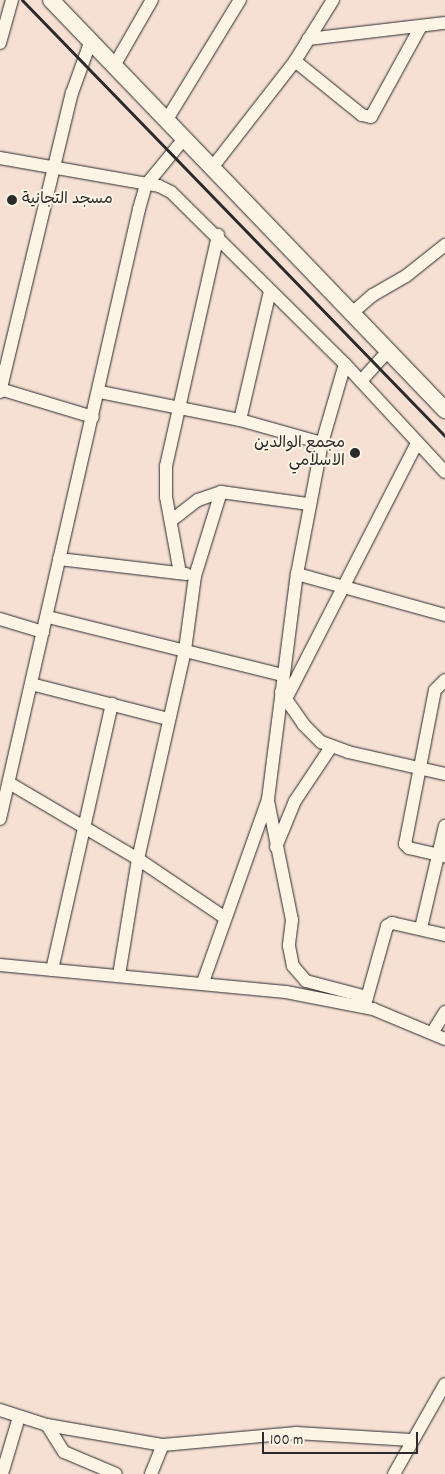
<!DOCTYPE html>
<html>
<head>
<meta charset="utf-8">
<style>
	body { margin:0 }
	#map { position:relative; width:445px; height:1474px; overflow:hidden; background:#f6e0d4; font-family:Dekko,"Playpen Sans Arabic",sans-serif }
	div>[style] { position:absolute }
	.roads { filter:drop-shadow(0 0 1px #2b2b2b) drop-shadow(0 0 1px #2b2b2b) }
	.minor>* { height:12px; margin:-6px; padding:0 6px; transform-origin:6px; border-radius:6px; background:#fcf5e5 }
	.tertiary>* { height:16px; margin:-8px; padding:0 8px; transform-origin:8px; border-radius:8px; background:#fcf5e5 }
	.rail>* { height:3px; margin:-1.5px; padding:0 1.5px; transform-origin:1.5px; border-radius:1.5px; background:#2b2b2b }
	.dots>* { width:14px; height:14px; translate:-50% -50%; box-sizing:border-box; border:2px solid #fcf5e5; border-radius:50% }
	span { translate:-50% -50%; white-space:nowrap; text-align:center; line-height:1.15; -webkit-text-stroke:4px #fcf5e5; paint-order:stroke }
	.poi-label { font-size:16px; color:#2b2b2b }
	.left { translate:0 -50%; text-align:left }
	.right { translate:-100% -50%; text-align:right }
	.scale { position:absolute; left:262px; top:1432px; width:156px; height:22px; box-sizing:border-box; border:2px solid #2b2b2b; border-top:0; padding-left:6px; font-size:15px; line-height:18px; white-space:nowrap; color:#2b2b2b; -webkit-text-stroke:4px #fcf5e5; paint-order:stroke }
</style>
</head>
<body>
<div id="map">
	<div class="roads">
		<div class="minor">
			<i style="left:308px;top:39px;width:138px;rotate:-6.7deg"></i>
			<i style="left:0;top:43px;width:45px;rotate:-74.4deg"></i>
			<i style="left:295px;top:61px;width:86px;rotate:38.9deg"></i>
			<i style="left:362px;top:115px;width:9px;rotate:13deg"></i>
			<i style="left:371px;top:117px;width:102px;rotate:-61.2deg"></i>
			<i style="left:114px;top:66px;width:76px;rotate:-60.1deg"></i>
			<i style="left:166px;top:121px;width:142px;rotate:-58.6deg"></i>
			<i style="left:0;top:158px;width:161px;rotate:10deg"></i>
			<i style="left:159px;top:186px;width:13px;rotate:27deg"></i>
			<i style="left:171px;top:192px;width:245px;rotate:44.7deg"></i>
			<i style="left:345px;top:364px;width:147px;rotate:47.2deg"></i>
			<i style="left:211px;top:169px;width:137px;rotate:-52.1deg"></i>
			<i style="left:295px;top:61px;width:72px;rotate:-58.1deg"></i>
			<i style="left:352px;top:313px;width:28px;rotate:-41deg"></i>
			<i style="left:373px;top:295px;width:38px;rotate:-30deg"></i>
			<i style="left:406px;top:276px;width:50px;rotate:-38.5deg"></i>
			<i style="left:361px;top:381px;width:40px;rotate:-48deg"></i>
			<i style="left:0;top:389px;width:97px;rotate:16.8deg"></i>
			<i style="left:0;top:392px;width:308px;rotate:-76.5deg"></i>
			<i style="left:72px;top:93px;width:53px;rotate:-70.2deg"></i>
			<i style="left:100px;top:392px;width:143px;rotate:11.3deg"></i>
			<i style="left:240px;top:420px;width:85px;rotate:15.7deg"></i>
			<i style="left:240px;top:420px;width:132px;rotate:-76.9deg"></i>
			<i style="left:172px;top:520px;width:33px;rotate:-38deg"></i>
			<i style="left:198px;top:500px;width:24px;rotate:-19deg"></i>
			<i style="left:221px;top:492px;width:89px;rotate:7.8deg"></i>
			<i style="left:59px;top:559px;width:128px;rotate:6.7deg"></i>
			<i style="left:180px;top:573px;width:77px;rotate:-100.4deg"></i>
			<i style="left:166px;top:497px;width:31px;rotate:-90deg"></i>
			<i style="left:166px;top:466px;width:237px;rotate:-77.3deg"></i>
			<i style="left:297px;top:574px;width:154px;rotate:15.5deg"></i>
			<i style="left:48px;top:617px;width:241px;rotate:13.9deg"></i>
			<i style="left:0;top:619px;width:45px;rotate:16.8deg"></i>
			<i style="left:445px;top:680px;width:14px;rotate:135deg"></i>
			<i style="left:435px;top:690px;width:157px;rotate:101deg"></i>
			<i style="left:405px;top:844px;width:6px;rotate:45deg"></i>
			<i style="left:409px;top:848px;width:37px;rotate:13deg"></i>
			<i style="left:31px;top:684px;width:141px;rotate:14.3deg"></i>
			<i style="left:281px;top:692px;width:39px;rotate:55deg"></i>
			<i style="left:303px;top:724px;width:25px;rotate:45deg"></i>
			<i style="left:321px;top:742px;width:29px;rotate:20deg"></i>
			<i style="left:348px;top:752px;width:99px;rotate:12.8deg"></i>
			<i style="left:286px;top:699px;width:288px;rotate:-62.9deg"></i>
			<i style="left:9px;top:783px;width:150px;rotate:30.5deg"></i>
			<i style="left:138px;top:859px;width:104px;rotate:34deg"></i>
			<i style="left:268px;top:801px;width:121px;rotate:78.6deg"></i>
			<i style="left:292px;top:920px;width:26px;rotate:97deg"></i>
			<i style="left:289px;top:946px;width:20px;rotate:79deg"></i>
			<i style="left:293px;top:966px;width:20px;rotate:49deg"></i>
			<i style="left:306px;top:981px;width:63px;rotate:14.7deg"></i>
			<i style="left:0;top:819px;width:626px;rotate:-77.16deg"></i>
			<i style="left:139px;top:209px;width:25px;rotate:-74deg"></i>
			<i style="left:146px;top:185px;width:58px;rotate:-50.6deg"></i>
			<i style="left:276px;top:847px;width:50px;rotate:-67.6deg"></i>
			<i style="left:295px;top:801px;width:65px;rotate:-56.3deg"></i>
			<i style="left:421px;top:928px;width:105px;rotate:-76.8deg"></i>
			<i style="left:0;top:965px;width:287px;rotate:5.4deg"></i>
			<i style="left:286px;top:992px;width:89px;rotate:11.1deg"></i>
			<i style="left:373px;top:1009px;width:78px;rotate:22.6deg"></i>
			<i style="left:52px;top:970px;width:273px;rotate:-77.3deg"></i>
			<i style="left:119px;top:975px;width:118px;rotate:-80.7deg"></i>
			<i style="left:138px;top:859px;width:214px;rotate:-77.3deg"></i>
			<i style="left:185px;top:650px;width:75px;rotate:-82.3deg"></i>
			<i style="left:195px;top:576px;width:88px;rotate:-72.8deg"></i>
			<i style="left:203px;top:982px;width:194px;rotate:-70.4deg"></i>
			<i style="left:268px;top:799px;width:227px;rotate:-82.7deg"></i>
			<i style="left:297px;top:574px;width:133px;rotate:-79.2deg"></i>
			<i style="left:322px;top:443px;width:82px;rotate:-73.8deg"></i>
			<i style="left:365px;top:1005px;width:82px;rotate:-74.4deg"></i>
			<i style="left:387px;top:926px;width:6px;rotate:-31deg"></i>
			<i style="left:392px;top:923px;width:54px;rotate:12.8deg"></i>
			<i style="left:432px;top:1033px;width:25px;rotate:-58deg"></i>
			<i style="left:0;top:1410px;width:49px;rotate:17.7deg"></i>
			<i style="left:47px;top:1425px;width:118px;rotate:9.8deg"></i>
			<i style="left:163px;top:1445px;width:134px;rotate:-5.2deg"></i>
			<i style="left:296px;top:1433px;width:115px;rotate:3.5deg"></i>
			<i style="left:47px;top:1425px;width:32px;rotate:58deg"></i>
			<i style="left:64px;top:1452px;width:56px;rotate:22.9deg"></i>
			<i style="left:2px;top:1474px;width:59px;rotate:-73.4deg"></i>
			<i style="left:151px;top:1474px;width:31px;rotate:-68deg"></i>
			<i style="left:394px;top:1474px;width:103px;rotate:-60.5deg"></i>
		</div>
		<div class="tertiary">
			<i style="left:51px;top:0;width:569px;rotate:46.14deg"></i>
		</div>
	</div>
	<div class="rail">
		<i style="left:22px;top:0;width:607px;rotate:45.87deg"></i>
	</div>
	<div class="dots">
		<i style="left:12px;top:200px;background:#2b2b2b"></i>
		<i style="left:355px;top:453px;background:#2b2b2b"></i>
	</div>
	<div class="poi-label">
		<span class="left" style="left:22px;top:200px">مسجد التجانية</span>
		<span class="right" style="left:345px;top:453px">مجمع الوالدين<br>الاسلامي</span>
	</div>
	<div class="scale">100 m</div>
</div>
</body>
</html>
